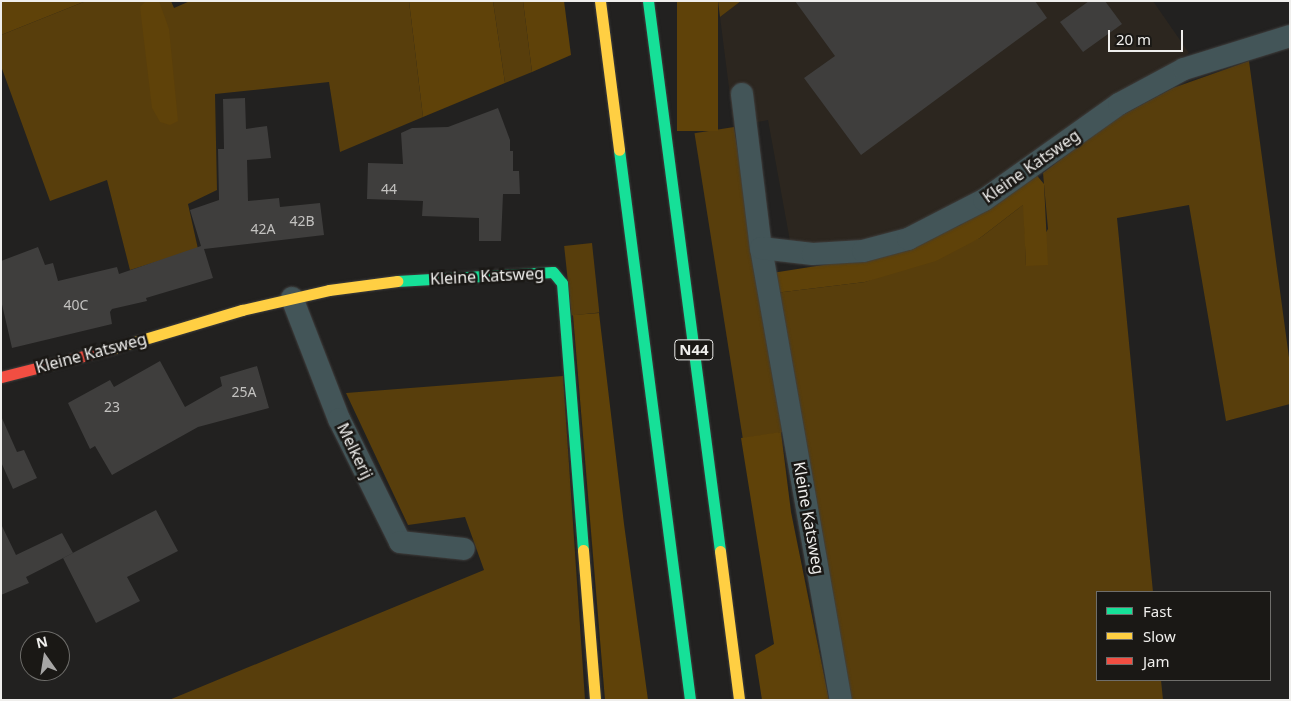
<!DOCTYPE html>
<html>
<head>
<meta charset="utf-8">
<style>
	body { margin:0 }
	#map { position:relative; width:1291px; height:701px; overflow:hidden; background:#222120; font-family:"Noto Sans",sans-serif }
	div>[style] { position:absolute }
	.built>* { inset:0; background:#2c261f }
	.green>* { inset:0; background:#583e0c; transform-origin:0 0 }
	.forest>* { inset:0; background:#5f4209; transform-origin:0 0 }
	.building>* { inset:0; background:#3f3e3d }
	.roads { filter:drop-shadow(0 0 1px #3f3e3d) drop-shadow(0 0 1px #3f3e3d) }
	.street>* { height:22px; margin:-11px; padding:0 11px; transform-origin:11px; border-radius:11px; background:#435558 }
	.fast>* { height:11px; margin:-5.5px; padding:0 5.5px; transform-origin:5.5px; border-radius:5.5px; background:#16e098 }
	.slow>* { height:11px; margin:-5.5px; padding:0 5.5px; transform-origin:5.5px; border-radius:5.5px; background:#ffcf43 }
	.jam>* { height:11px; margin:-5.5px; padding:0 5.5px; transform-origin:5.5px; border-radius:5.5px; background:#f24e42 }
	span { translate:-50% -50%; white-space:nowrap; text-align:center; line-height:1.15; -webkit-text-stroke:5px #1a1815; paint-order:stroke }
	.number-label { font-size:14px; color:#c3c2c0 }
	.number-label span { -webkit-text-stroke-width:0 }
	.shield-label span { padding:1px 4px; background:#1a1815; border:1px solid; border-radius:4px; -webkit-text-stroke-width:0 }
	.shield-label { font-size:15px; color:#efeeec; font-weight:700 }
	.street-label { font-size:16px; color:#efeeec }
	.frame { position:absolute; inset:0; border:2px solid #efeeec; pointer-events:none }
	.legend { position:absolute; left:1096px; top:591px; width:175px; height:90px; box-sizing:border-box; background:#1a1815; border:1px solid #6f6e6b; margin:0; padding:6px 9px; list-style:none; font-size:15px; color:#efeeec }
	.legend li { display:flex; align-items:center; gap:10px; height:25px }
	.legend b { width:25px; border:1px solid #6f6e6b }
	.north { position:absolute; left:20px; top:631px; width:50px; height:50px; box-sizing:border-box; background:#1a1815; border:1px solid #6f6e6b; border-radius:50%; rotate:347deg; font-size:14px; font-weight:700; line-height:20px; text-align:center; color:#efeeec }
	.north::after { content:''; display:block; margin:auto; width:18px; height:22px; background:#a7a6a5; clip-path:polygon(50% 0,100% 100%,50% 72%,0 100%) }
	.scale { position:absolute; left:1108px; top:30px; width:75px; height:22px; box-sizing:border-box; border:2px solid #efeeec; border-top:0; padding-left:6px; font-size:15px; line-height:18px; white-space:nowrap; color:#efeeec; -webkit-text-stroke:4px #1a1815; paint-order:stroke }
</style>
</head>
<body>
<div id="map">
	<div class="built">
		<i style="clip-path:polygon(741px 1px,1153px 1px,1189px 53px,1085px 115px,969px 197px,929px 220px,861px 242px,815px 246px,790px 241px,768px 120px,734px 127px,720px 17px)"></i>
	</div>
	<div class="green">
		<i style="clip-path:polygon(86px 1px,171px 1px,174px 8px,190px 1px,409px 1px,423px 117px,340px 152px,329px 82px,215px 94px,217px 190px,188px 204px,198px 249px,130px 270px,107px 180px,50px 201px,1px 66px,1px 35px)"></i>
		<i style="clip-path:polygon(493px 1px,523px 1px,532px 72px,505px 83px)"></i>
		<i style="clip-path:polygon(718px 1px,741px 1px,720px 17px)"></i>
		<i style="clip-path:polygon(1249px 61px,1290px 365px,1290px 404px,1226px 421px,1189px 205px,1117px 218px,1153px 592px,1097px 592px,1097px 680px,1161px 680px,1163px 700px,847px 700px,775px 293px,865px 282px,980px 238px,1024px 204px,1026px 266px,1048px 229px,1043px 173px,1111px 121px,1173px 88px)"></i>
		<i style="left:734px;top:127px;width:309px;height:40px;rotate:81deg"></i>
		<i style="left:592px;top:243px;width:70px;height:28px;rotate:84deg"></i>
		<i style="clip-path:polygon(563px 376px,585px 700px,169px 700px,484px 570px,465px 517px,408px 525px,346px 393px)"></i>
	</div>
	<div class="forest">
		<i style="clip-path:polygon(1px 1px,86px 1px,1px 35px)"></i>
		<i style="clip-path:polygon(146px 1px,159px 1px,169px 29px,178px 121px,170px 125px,160px 122px,152px 108px,140px 7px)"></i>
		<i style="clip-path:polygon(409px 1px,493px 1px,505px 83px,423px 117px)"></i>
		<i style="clip-path:polygon(523px 1px,564px 1px,571px 55px,532px 72px)"></i>
		<i style="left:677px;top:1px;width:41px;height:130px"></i>
		<i style="clip-path:polygon(1034px 172px,1044px 184px,1048px 265px,1026px 266px,1023px 205px,980px 238px,936px 261px,865px 282px,775px 293px,772px 273px,893px 254px,913px 246px,960px 225px)"></i>
		<i style="clip-path:polygon(599px 313px,624px 524px,648px 700px,605px 700px,573px 315px)"></i>
		<i style="clip-path:polygon(781px 432px,791px 512px,829px 700px,762px 700px,755px 655px,774px 644px,741px 438px)"></i>
	</div>
	<div class="building">
		<i style="clip-path:polygon(795px 1px,1035px 1px,1047px 18px,861px 155px,804px 78px,835px 56px)"></i>
		<i style="clip-path:polygon(1089px 1px,1105px 1px,1122px 24px,1083px 52px,1060px 22px)"></i>
		<i style="clip-path:polygon(245px 98px,246px 129px,267px 126px,271px 158px,247px 160px,248px 201px,279px 198px,280px 207px,320px 203px,324px 235px,204px 249px,213px 278px,146px 298px,147px 301px,112px 309px,110px 312px,112px 324px,12px 348px,1px 300px,1px 261px,38px 247px,45px 265px,53px 263px,58px 281px,117px 267px,119px 274px,201px 246px,190px 210px,219px 200px,218px 149px,224px 149px,223px 99px)"></i>
		<i style="clip-path:polygon(498px 108px,510px 140px,510px 151px,513px 151px,513px 171px,519px 171px,520px 194px,503px 194px,501px 241px,479px 241px,479px 218px,422px 216px,423px 201px,367px 199px,368px 163px,403px 164px,401px 133px,412px 128px,448px 127px)"></i>
		<i style="clip-path:polygon(160px 361px,185px 407px,222px 386px,220px 377px,257px 366px,269px 408px,198px 427px,112px 475px,95px 446px,90px 449px,68px 403px,110px 380px,114px 387px)"></i>
		<i style="clip-path:polygon(1px 416px,17px 452px,24px 450px,37px 478px,13px 489px,1px 462px)"></i>
		<i style="clip-path:polygon(156px 510px,178px 551px,127px 577px,140px 601px,96px 623px,63px 558px)"></i>
		<i style="clip-path:polygon(1px 524px,16px 555px,62px 533px,73px 553px,26px 577px,29px 583px,1px 595px)"></i>
	</div>
	<div class="roads">
		<div class="street">
			<i style="left:742px;top:94px;width:155px;rotate:83deg"></i>
			<i style="left:761px;top:248px;width:459px;rotate:80deg"></i>
			<i style="left:761px;top:248px;width:52px;rotate:6.6deg"></i>
			<i style="left:813px;top:254px;width:50px;rotate:-3.4deg"></i>
			<i style="left:863px;top:251px;width:47px;rotate:-14.9deg"></i>
			<i style="left:908px;top:239px;width:85px;rotate:-27.2deg"></i>
			<i style="left:984px;top:200px;width:166px;rotate:-35.4deg"></i>
			<i style="left:1119px;top:104px;width:74px;rotate:-28.3deg"></i>
			<i style="left:1184px;top:69px;width:111px;rotate:-17.3deg"></i>
			<i style="left:292px;top:298px;width:130px;rotate:68.8deg"></i>
			<i style="left:339px;top:419px;width:137px;rotate:63.6deg"></i>
			<i style="left:400px;top:542px;width:64px;rotate:6.2deg"></i>
		</div>
		<div class="fast">
			<i style="left:648px;top:1px;width:555px;rotate:82.54deg"></i>
			<i style="left:619px;top:150px;width:555px;rotate:82.64deg"></i>
			<i style="left:397px;top:281px;width:156px;rotate:-3.3deg"></i>
			<i style="left:553px;top:272px;width:14px;rotate:51deg"></i>
			<i style="left:562px;top:283px;width:268px;rotate:85.5deg"></i>
		</div>
		<div class="slow">
			<i style="left:600px;top:1px;width:150px;rotate:82.7deg"></i>
			<i style="left:111px;top:349px;width:137px;rotate:-16.6deg"></i>
			<i style="left:242px;top:310px;width:89px;rotate:-12.9deg"></i>
			<i style="left:329px;top:290px;width:69px;rotate:-7.5deg"></i>
			<i style="left:583px;top:550px;width:150px;rotate:85.4deg"></i>
			<i style="left:720px;top:551px;width:150px;rotate:82.7deg"></i>
		</div>
		<div class="jam">
			<i style="left:1px;top:377px;width:114px;rotate:-14.3deg"></i>
		</div>
	</div>
	<div class="number-label">
		<span style="left:389px;top:189px">44</span>
		<span style="left:302px;top:221px">42B</span>
		<span style="left:263px;top:229px">42A</span>
		<span style="left:76px;top:305px">40C</span>
		<span style="left:244px;top:392px">25A</span>
		<span style="left:112px;top:407px">23</span>
	</div>
	<div class="shield-label">
		<span style="left:694px;top:350px">N44</span>
	</div>
	<div class="street-label">
		<span style="left:1031px;top:166px;rotate:-35deg">Kleine Katsweg</span>
		<span style="left:487px;top:276px;rotate:-3deg">Kleine Katsweg</span>
		<span style="left:91px;top:353px;rotate:-15deg">Kleine Katsweg</span>
		<span style="left:355px;top:451px;rotate:64deg">Melkerij</span>
		<span style="left:809px;top:518px;rotate:80deg">Kleine Katsweg</span>
	</div>
	<div class="frame"></div>
	<ul class="legend">
	<li><b style="height:6px;background:#16e098"></b>Fast</li>
	<li><b style="height:6px;background:#ffcf43"></b>Slow</li>
	<li><b style="height:6px;background:#f24e42"></b>Jam</li>
	</ul>
	<div class="north">N</div>
	<div class="scale">20 m</div>
</div>
</body>
</html>
